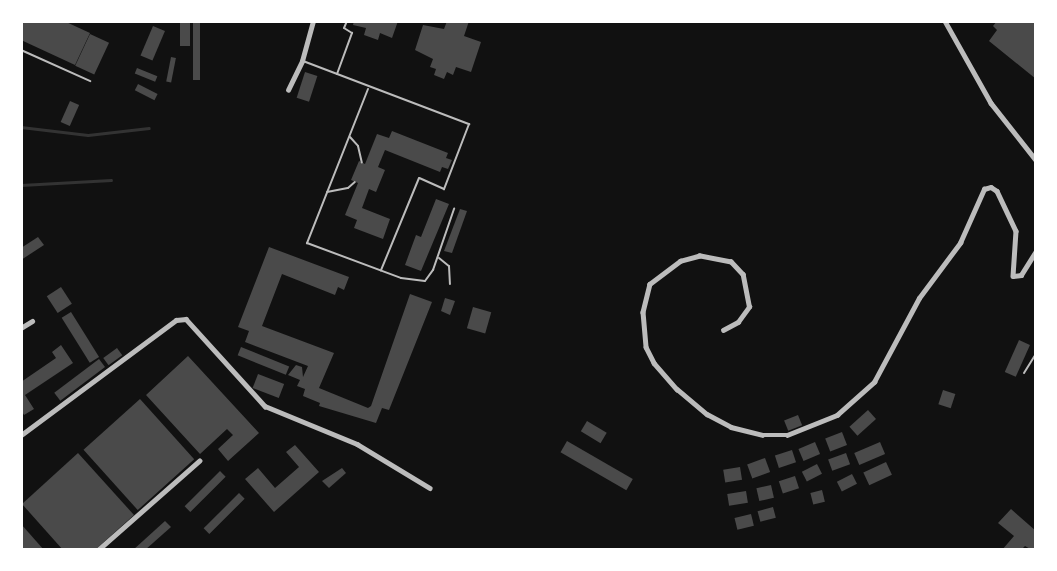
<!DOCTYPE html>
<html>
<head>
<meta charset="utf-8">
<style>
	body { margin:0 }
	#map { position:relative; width:1057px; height:571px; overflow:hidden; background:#111; font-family:Barlow,sans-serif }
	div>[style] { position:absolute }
	.stream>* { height:2.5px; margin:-1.25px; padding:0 1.25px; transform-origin:1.25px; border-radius:1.25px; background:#333 }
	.building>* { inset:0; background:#4a4a4a; transform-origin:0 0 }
	.service>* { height:2px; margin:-1px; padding:0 1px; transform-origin:1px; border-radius:1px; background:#bcbcbc }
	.minor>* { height:4.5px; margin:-2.25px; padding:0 2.25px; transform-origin:2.25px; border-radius:2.25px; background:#bcbcbc }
	.tertiary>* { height:5px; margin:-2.5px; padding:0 2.5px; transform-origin:2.5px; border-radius:2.5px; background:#bcbcbc }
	span { translate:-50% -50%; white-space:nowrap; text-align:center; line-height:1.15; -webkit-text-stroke:6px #fff; paint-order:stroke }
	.frame { position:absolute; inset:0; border:23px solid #fff; pointer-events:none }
</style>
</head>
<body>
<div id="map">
	<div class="stream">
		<i style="left:21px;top:127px;width:67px;rotate:6.8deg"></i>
		<i style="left:88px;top:135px;width:61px;rotate:-6.5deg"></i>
		<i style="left:21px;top:185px;width:90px;rotate:-3.2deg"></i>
	</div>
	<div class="building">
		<i style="clip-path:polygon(21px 21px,64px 21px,90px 33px,75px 65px,21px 40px)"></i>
		<i style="left:180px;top:21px;width:10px;height:25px"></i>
		<i style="left:193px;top:21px;width:7px;height:59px"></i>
		<i style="clip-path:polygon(354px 21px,398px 21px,392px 38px,380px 33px,378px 40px,364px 35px,366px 28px,353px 25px)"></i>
		<i style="clip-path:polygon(447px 21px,469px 21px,464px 36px,481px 42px,471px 72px,456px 67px,453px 75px,447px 72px,444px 79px,434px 75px,436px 69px,430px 67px,433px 59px,415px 50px,423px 25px,444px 29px)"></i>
		<i style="clip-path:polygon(997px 21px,1036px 21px,1036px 79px,989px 41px,997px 30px,993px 26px)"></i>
		<i style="left:153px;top:26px;width:13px;height:32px;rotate:23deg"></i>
		<i style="left:90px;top:34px;width:21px;height:35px;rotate:25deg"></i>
		<i style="left:171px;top:57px;width:5px;height:25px;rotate:11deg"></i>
		<i style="left:137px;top:68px;width:22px;height:6px;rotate:22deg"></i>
		<i style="left:305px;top:72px;width:13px;height:27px;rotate:18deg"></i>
		<i style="left:138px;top:84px;width:22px;height:7px;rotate:27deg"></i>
		<i style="left:70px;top:101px;width:10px;height:23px;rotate:24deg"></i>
		<i style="clip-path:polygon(392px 131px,448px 153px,446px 158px,452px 160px,448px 169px,442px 167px,440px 172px,385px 150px,378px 167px,385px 170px,376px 192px,369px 189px,362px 208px,390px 219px,383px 239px,354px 228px,357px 220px,345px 215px,358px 183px,351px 180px,359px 161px,365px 164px,377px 134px,389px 138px)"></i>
		<i style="clip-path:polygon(436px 199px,449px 204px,421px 271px,405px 265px,416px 235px,421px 237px)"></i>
		<i style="clip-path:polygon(460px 209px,467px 211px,452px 253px,444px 251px)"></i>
		<i style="clip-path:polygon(38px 237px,44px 245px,21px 260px,21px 248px)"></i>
		<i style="clip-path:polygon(269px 247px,349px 277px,344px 290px,338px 287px,335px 295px,282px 274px,262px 326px,334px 353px,319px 388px,368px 408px,371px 406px,410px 294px,432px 302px,389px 410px,382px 408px,376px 423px,319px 406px,320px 403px,303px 396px,305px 389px,297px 386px,300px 380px,288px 375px,296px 365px,302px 367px,303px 377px,308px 366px,245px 342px,249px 331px,238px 327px)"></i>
		<i style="left:61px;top:287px;width:20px;height:17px;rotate:57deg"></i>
		<i style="clip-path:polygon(445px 298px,455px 301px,450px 315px,441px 311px)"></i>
		<i style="left:473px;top:307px;width:19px;height:22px;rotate:16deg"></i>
		<i style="left:71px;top:312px;width:53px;height:11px;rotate:58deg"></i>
		<i style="left:1019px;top:340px;width:12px;height:35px;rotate:24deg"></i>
		<i style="clip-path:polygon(61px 345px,73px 363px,25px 395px,34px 409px,24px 415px,21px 410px,21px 382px,56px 358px,52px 352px)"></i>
		<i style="left:241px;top:347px;width:52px;height:9px;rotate:22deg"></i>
		<i style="left:117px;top:348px;width:9px;height:17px;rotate:54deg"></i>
		<i style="clip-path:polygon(188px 356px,259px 433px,228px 461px,218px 449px,233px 435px,227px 429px,200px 454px,146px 395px)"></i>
		<i style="left:99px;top:359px;width:10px;height:56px;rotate:53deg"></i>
		<i style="left:258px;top:374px;width:28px;height:15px;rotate:21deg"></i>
		<i style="left:943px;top:390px;width:13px;height:15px;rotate:18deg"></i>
		<i style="left:140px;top:399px;width:81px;height:76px;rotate:48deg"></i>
		<i style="left:868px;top:410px;width:12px;height:25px;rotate:48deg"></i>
		<i style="left:798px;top:415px;width:11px;height:15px;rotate:68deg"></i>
		<i style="left:587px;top:421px;width:23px;height:12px;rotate:31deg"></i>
		<i style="left:842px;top:432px;width:14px;height:18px;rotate:69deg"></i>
		<i style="left:567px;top:441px;width:76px;height:13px;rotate:30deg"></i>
		<i style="left:815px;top:442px;width:13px;height:18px;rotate:67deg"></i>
		<i style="left:880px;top:442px;width:13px;height:28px;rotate:67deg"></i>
		<i style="clip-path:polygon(295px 445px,319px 472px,274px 512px,245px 479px,258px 468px,275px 488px,299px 467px,286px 452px)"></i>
		<i style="left:792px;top:450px;width:13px;height:18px;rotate:72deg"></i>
		<i style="clip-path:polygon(78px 453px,134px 515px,95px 550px,63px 550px,22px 504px)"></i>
		<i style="left:846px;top:453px;width:12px;height:19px;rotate:70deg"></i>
		<i style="left:765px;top:458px;width:15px;height:19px;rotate:70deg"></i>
		<i style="left:886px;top:462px;width:14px;height:25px;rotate:65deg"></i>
		<i style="left:817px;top:464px;width:11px;height:17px;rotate:63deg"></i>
		<i style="left:740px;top:467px;width:13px;height:17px;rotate:81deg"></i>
		<i style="clip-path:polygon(342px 468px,346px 473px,329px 488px,322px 481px)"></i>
		<i style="left:220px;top:471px;width:8px;height:50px;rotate:45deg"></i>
		<i style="left:852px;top:474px;width:11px;height:17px;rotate:63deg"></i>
		<i style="left:795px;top:476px;width:13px;height:17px;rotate:72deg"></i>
		<i style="left:771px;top:485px;width:13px;height:15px;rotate:77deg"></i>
		<i style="left:822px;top:490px;width:12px;height:12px;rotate:76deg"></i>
		<i style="left:746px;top:491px;width:12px;height:19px;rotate:81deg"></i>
		<i style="left:239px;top:493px;width:8px;height:50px;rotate:45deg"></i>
		<i style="left:773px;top:507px;width:11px;height:16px;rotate:75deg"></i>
		<i style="clip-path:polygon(1011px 509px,1036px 531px,1036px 546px,1032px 550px,1025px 546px,1021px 550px,1002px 550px,1014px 536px,998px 523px)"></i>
		<i style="left:751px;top:514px;width:12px;height:17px;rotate:76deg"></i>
		<i style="clip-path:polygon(165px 521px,171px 527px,145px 550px,133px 550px)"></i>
		<i style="clip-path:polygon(21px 524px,44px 550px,21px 550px)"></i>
	</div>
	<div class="service">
		<i style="left:21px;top:50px;width:76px;rotate:24.2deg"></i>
		<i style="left:303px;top:61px;width:178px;rotate:20.8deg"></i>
		<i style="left:469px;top:124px;width:70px;rotate:111deg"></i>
		<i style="left:444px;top:189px;width:27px;rotate:-156deg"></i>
		<i style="left:419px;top:178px;width:100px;rotate:112.4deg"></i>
		<i style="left:337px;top:74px;width:44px;rotate:-69.9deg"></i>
		<i style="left:352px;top:33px;width:9px;rotate:-148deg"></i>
		<i style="left:344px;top:28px;width:8px;rotate:-67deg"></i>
		<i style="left:368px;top:89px;width:166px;rotate:111.6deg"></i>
		<i style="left:307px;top:243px;width:100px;rotate:20.4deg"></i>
		<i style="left:401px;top:278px;width:24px;rotate:7deg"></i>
		<i style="left:425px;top:281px;width:14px;rotate:-54deg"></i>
		<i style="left:433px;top:270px;width:65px;rotate:-71deg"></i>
		<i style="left:350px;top:137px;width:12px;rotate:48deg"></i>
		<i style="left:358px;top:146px;width:17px;rotate:77deg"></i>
		<i style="left:327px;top:192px;width:21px;rotate:-11deg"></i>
		<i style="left:348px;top:188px;width:9px;rotate:-41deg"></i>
		<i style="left:439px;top:258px;width:13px;rotate:39deg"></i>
		<i style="left:449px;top:266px;width:18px;rotate:87deg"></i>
		<i style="left:1024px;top:373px;width:22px;rotate:-58deg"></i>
	</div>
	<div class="minor">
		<i style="left:945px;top:21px;width:94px;rotate:60.7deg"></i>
		<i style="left:991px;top:103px;width:73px;rotate:51.7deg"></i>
		<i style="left:288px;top:90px;width:32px;rotate:-64deg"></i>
		<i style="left:302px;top:61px;width:41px;rotate:-74.6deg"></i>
		<i style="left:186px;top:319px;width:118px;rotate:47.8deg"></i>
		<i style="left:265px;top:406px;width:100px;rotate:22.4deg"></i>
		<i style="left:357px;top:444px;width:85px;rotate:31.1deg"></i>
		<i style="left:21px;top:328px;width:13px;rotate:-32deg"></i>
		<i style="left:723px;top:330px;width:17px;rotate:-28deg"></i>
		<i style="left:738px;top:322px;width:19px;rotate:-54deg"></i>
		<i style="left:749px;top:307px;width:33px;rotate:-101deg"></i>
		<i style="left:743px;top:275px;width:18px;rotate:-133deg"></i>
		<i style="left:731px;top:262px;width:32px;rotate:-169deg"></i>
		<i style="left:700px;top:256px;width:20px;rotate:165deg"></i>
		<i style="left:681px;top:261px;width:39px;rotate:143deg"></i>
		<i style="left:650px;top:284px;width:29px;rotate:104deg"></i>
		<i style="left:643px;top:312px;width:35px;rotate:85deg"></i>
		<i style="left:646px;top:347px;width:18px;rotate:63deg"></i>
		<i style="left:654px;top:363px;width:35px;rotate:49deg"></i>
		<i style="left:677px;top:389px;width:39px;rotate:40deg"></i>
		<i style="left:707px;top:414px;width:27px;rotate:28deg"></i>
		<i style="left:731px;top:427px;width:32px;rotate:14deg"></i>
		<i style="left:762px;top:435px;width:25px"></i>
		<i style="left:787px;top:435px;width:54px;rotate:-21.8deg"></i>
		<i style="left:837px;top:415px;width:50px;rotate:-41.7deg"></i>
		<i style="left:874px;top:382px;width:95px;rotate:-61.8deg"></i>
		<i style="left:919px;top:298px;width:69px;rotate:-53.3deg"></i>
		<i style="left:960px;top:243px;width:59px;rotate:-66deg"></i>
		<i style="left:984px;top:189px;width:7px;rotate:-16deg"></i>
		<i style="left:991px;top:187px;width:7px;rotate:34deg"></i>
		<i style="left:997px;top:191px;width:44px;rotate:64.6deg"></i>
		<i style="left:1016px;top:231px;width:45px;rotate:93.8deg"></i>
		<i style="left:1013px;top:276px;width:8px;rotate:-7deg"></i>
		<i style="left:1021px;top:275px;width:28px;rotate:-58deg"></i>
		<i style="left:98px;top:550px;width:135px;rotate:-41.4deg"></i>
	</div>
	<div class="tertiary">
		<i style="left:21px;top:435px;width:193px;rotate:-36.6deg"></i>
		<i style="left:176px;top:320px;width:10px;rotate:-6deg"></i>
	</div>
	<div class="frame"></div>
</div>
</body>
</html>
